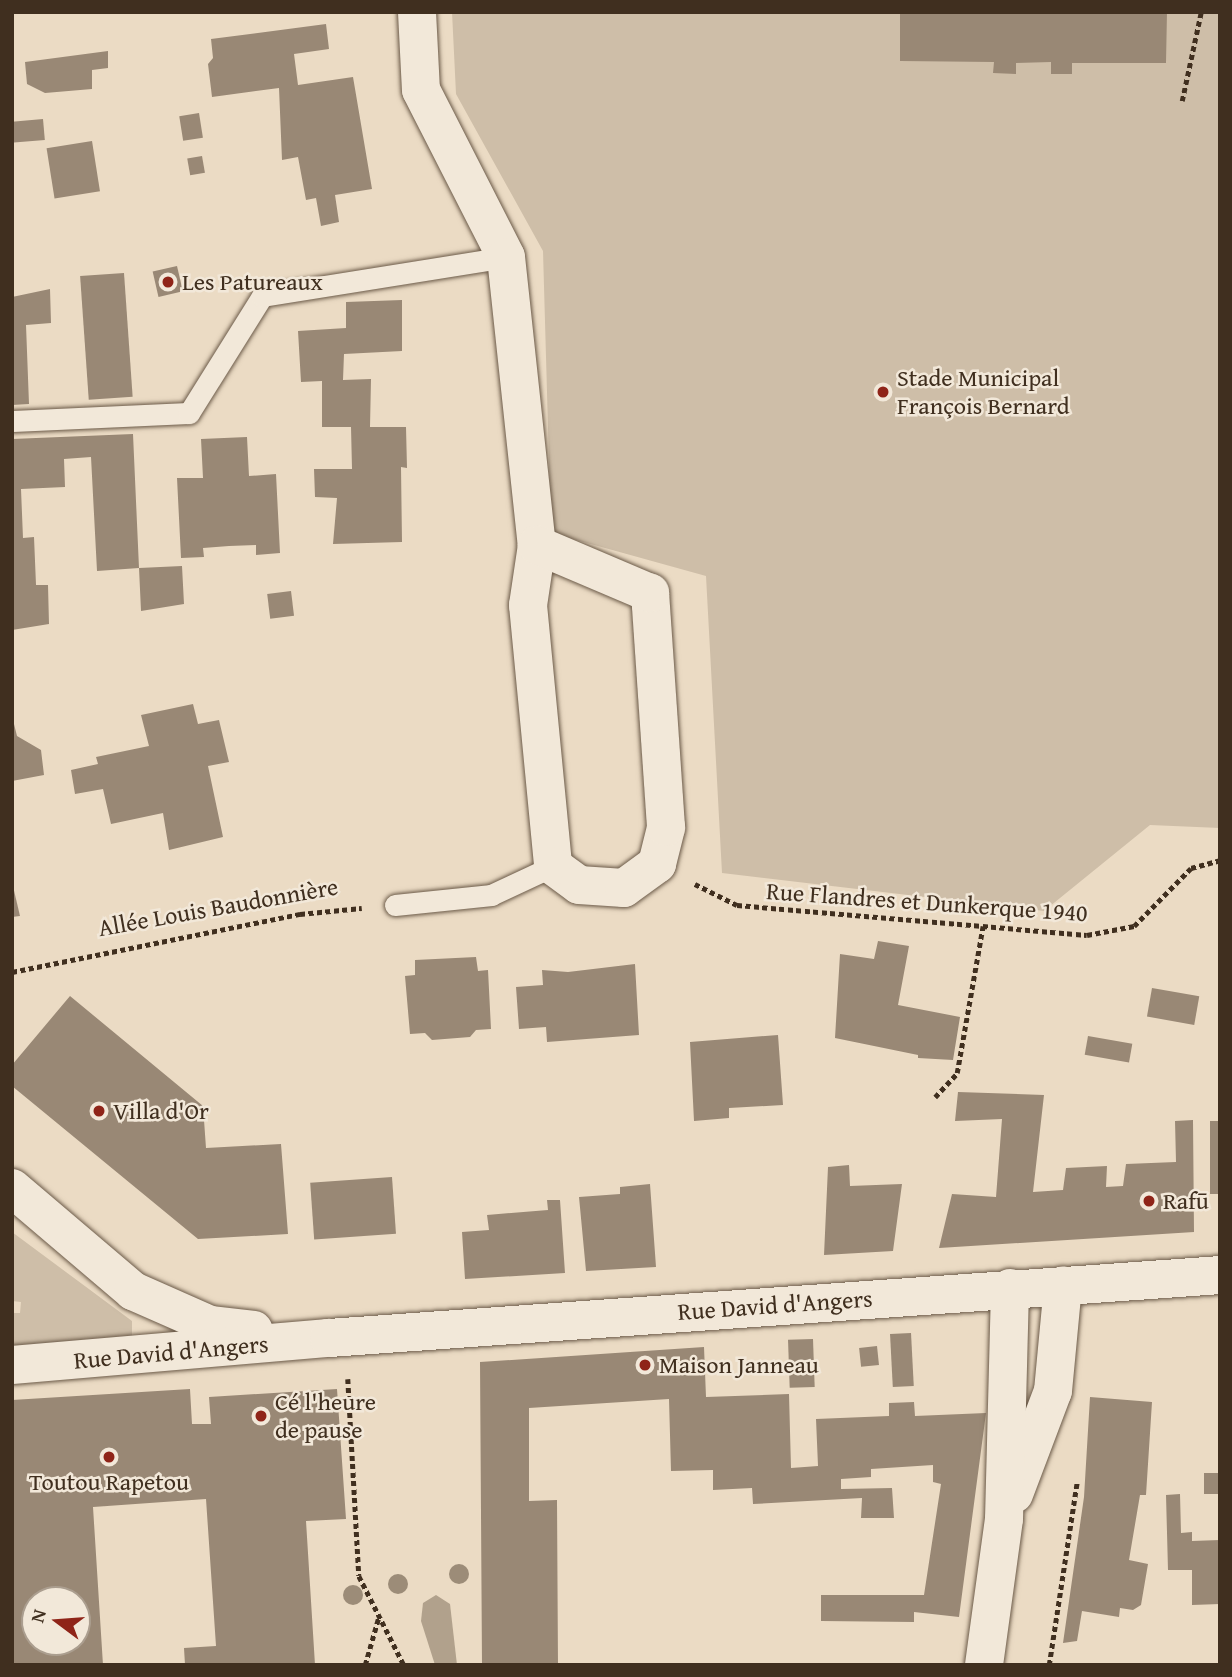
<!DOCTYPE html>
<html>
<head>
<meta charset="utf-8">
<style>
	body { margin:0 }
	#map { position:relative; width:1232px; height:1677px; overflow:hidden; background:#ebdbc4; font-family:"Gentium Book Plus",serif }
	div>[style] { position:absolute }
	.green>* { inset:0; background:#cebea8 }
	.water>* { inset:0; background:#b1a18c }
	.building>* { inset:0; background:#998875; transform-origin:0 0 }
	.path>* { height:4.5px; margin-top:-2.25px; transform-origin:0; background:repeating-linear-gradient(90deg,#402f1f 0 5px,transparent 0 8.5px) }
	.roads { filter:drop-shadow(0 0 2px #6b5a48) drop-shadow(0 0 2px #6b5a48) }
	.service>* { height:21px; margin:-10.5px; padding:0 10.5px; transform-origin:10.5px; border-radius:10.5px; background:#f2e8d9 }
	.minor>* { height:38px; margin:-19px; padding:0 19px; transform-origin:19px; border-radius:19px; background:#f2e8d9 }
	.secondary>* { height:38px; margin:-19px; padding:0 19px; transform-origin:19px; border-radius:19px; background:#f2e8d9 }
	.trees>* { width:20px; height:20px; margin:-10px; border-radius:50%; background:#9c8c78 }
	.dots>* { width:19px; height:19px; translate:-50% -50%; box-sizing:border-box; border:4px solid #f2e8d9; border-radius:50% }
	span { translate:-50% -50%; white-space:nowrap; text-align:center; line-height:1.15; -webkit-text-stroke:5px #f2e8d9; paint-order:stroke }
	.poi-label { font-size:24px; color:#402f1f }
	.left { translate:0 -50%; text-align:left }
	.street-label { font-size:24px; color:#402f1f }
	.frame { position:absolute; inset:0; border:14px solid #402f1f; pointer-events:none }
	.north { position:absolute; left:21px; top:1586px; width:70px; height:70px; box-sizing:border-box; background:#f2e8d9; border:2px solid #ab9e8f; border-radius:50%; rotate:286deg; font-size:19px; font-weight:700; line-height:28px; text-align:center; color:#402f1f }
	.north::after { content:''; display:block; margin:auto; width:24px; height:32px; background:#8f2418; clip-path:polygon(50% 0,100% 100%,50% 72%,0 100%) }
</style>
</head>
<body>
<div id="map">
	<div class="green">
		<i style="clip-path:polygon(452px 12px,1220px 12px,1220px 828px,1150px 825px,1044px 911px,722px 873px,706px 576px,551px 533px,543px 251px,456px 94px)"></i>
		<i style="clip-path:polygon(12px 1232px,132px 1321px,132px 1336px,12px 1351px,12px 1313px,20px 1313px,21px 1302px,12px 1301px)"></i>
	</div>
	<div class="water">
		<i style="clip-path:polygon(436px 1595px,450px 1604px,457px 1665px,435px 1665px,421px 1621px,423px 1603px)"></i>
	</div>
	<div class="building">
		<i style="clip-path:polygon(900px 12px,1167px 12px,1166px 63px,1072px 63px,1072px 74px,1051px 74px,1051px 62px,1016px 63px,1016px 74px,993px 73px,994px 62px,900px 61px)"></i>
		<i style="clip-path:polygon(326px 24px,329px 49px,294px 54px,298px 85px,353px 77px,372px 189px,335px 195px,339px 222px,321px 226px,316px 198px,306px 200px,298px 157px,282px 160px,279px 88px,212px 97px,208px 64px,213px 58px,211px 39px)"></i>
		<i style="clip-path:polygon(108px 51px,108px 68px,92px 70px,92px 89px,45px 93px,27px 84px,25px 62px)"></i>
		<i style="left:199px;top:113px;width:25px;height:20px;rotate:81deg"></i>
		<i style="left:43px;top:119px;width:21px;height:31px;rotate:85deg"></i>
		<i style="left:92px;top:141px;width:51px;height:46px;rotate:81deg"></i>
		<i style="left:202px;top:156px;width:17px;height:15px;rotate:80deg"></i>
		<i style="left:177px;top:266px;width:26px;height:25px;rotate:77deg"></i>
		<i style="left:124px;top:273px;width:124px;height:44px;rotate:86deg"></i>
		<i style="clip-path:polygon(50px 289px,51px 323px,26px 325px,29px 404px,12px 405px,12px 297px)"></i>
		<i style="clip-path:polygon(402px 300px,402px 351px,344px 354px,343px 380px,371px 379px,370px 427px,406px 427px,407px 468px,401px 467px,402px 542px,333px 544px,337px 498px,315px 497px,314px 469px,352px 469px,351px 427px,322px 427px,322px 381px,301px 382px,298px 331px,346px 328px,346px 302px)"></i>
		<i style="clip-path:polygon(133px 434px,139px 568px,182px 566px,184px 604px,141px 611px,139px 568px,97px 571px,91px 457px,64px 459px,65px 487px,21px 489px,23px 538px,34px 537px,36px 585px,48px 585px,49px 624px,12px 630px,12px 439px)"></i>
		<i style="clip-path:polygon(247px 437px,249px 476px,276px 474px,280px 553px,256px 555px,256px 545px,229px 546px,203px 548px,204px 557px,181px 558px,177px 478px,203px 478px,201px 439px)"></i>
		<i style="left:291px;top:591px;width:25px;height:24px;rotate:83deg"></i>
		<i style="clip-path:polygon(193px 704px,198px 724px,219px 720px,229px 762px,208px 766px,223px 837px,169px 850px,163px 813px,111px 824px,103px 789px,75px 794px,71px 770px,98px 764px,96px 757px,149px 746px,141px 715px)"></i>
		<i style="clip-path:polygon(12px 716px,17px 736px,41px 750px,44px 775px,12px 781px)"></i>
		<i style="clip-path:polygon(12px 882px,20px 916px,12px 917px)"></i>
		<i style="clip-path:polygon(878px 941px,909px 946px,898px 1005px,960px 1017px,953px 1060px,918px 1058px,918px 1055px,835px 1038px,840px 954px,874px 959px)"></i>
		<i style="clip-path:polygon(476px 957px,478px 971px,488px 970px,491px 1029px,476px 1030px,470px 1037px,432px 1040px,425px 1033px,410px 1034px,405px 976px,415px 975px,415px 960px)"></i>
		<i style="clip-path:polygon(635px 964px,639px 1035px,547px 1042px,546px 1027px,519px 1029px,516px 987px,543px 985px,542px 970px,568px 972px)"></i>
		<i style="left:1152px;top:988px;width:48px;height:29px;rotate:10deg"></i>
		<i style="clip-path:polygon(70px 996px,203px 1106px,206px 1148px,281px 1144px,288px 1234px,198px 1239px,12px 1086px,12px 1065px)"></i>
		<i style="clip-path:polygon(778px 1035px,783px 1105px,729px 1108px,729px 1118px,694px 1121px,690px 1042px)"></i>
		<i style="left:1088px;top:1036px;width:45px;height:19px;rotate:10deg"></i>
		<i style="clip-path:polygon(958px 1092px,1044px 1095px,1033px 1192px,1063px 1190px,1066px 1168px,1107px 1166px,1106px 1187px,1123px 1186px,1126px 1164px,1176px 1162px,1175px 1121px,1193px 1120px,1194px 1232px,939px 1248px,952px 1194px,996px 1197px,1002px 1119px,955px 1121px)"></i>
		<i style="left:1210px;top:1121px;width:10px;height:73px"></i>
		<i style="clip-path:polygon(849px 1165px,850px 1186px,902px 1184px,893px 1251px,824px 1255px,828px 1167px)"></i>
		<i style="left:392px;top:1177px;width:57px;height:82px;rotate:86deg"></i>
		<i style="clip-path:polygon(650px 1184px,656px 1267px,586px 1271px,579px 1197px,620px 1194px,620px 1187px)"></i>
		<i style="clip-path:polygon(547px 1200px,560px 1200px,565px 1273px,465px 1279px,462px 1232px,489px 1230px,487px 1215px,548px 1210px)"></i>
		<i style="left:911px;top:1333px;width:53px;height:21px;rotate:87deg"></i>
		<i style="left:813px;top:1339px;width:48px;height:25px;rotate:88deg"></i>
		<i style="left:877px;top:1346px;width:19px;height:18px;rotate:84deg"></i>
		<i style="clip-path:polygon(704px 1347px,706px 1397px,789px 1394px,791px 1468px,818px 1466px,816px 1419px,889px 1416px,889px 1403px,914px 1402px,915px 1416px,986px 1413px,959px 1617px,914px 1612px,914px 1622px,821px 1621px,821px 1595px,924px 1595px,941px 1484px,933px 1482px,933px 1465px,871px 1469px,871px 1477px,841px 1479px,841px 1489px,892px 1488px,894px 1518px,861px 1518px,862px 1498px,753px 1504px,752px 1488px,713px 1490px,713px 1470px,671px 1471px,669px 1399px,529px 1408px,529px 1501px,557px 1500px,558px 1665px,482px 1665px,480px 1362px)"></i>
		<i style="clip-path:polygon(evenodd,190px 1389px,192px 1424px,211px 1424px,209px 1397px,337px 1389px,346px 1519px,306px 1521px,315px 1665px,185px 1665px,184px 1648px,216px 1646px,206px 1499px,93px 1507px,103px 1665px,12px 1665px,12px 1400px,190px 1389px,35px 1600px,77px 1600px,77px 1642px,35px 1642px,35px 1600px)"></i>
		<i style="clip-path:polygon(1090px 1397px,1152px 1402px,1146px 1495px,1140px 1495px,1129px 1560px,1148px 1564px,1141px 1605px,1133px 1610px,1120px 1608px,1119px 1617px,1082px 1611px,1077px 1641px,1063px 1643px,1084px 1497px)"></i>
		<i style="left:1204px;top:1473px;width:16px;height:21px"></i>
		<i style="clip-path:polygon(1180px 1494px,1181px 1533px,1192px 1532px,1192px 1541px,1220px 1540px,1220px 1604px,1192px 1605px,1192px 1570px,1168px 1570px,1166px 1495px)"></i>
	</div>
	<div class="path">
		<i style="left:1182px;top:101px;width:91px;rotate:-77.9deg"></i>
		<i style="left:695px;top:884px;width:47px;rotate:26.6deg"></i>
		<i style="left:737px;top:905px;width:351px;rotate:4.9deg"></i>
		<i style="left:1087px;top:935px;width:48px;rotate:-10.8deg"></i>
		<i style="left:1134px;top:926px;width:81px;rotate:-45.5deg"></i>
		<i style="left:1191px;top:868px;width:30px;rotate:-15deg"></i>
		<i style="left:12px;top:972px;width:294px;rotate:-11.4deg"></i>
		<i style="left:300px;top:914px;width:62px;rotate:-5.5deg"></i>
		<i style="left:935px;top:1097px;width:33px;rotate:-47deg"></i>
		<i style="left:957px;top:1073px;width:149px;rotate:-80deg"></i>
		<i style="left:348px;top:1379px;width:197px;rotate:86.8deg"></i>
		<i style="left:359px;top:1576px;width:100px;rotate:63.2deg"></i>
		<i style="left:365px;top:1665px;width:51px;rotate:-74.1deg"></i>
		<i style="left:1049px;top:1665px;width:186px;rotate:-81.3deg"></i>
	</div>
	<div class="roads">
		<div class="service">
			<i style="left:12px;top:421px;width:177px;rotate:-2.6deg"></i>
			<i style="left:189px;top:413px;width:138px;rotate:-58deg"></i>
			<i style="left:262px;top:296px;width:247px;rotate:-9.1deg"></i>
			<i style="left:395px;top:905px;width:97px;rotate:-5.9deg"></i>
			<i style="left:491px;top:895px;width:68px;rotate:-25.1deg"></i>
		</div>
		<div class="minor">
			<i style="left:417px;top:12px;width:78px;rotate:87.1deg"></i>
			<i style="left:421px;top:90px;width:187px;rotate:63deg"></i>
			<i style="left:506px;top:257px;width:290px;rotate:83.9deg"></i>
			<i style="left:537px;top:545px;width:61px;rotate:98.5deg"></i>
			<i style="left:528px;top:605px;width:262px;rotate:84.5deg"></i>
			<i style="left:553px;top:866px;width:32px;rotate:36deg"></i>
			<i style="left:579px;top:885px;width:45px;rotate:3.8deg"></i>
			<i style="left:624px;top:888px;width:41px;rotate:-36deg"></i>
			<i style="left:657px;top:864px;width:38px;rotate:-76deg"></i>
			<i style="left:666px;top:827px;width:235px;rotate:-93.9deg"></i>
			<i style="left:650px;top:593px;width:123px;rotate:-157deg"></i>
			<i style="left:1014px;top:1494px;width:110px;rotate:-69.3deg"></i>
			<i style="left:1053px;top:1391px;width:106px;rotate:-84.6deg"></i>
			<i style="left:984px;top:1665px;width:147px;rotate:-82.2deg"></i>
			<i style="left:1004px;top:1519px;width:231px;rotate:-88.5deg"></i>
		</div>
		<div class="secondary">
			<i style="left:12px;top:1188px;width:159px;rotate:40.4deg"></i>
			<i style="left:133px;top:1291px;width:84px;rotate:23.8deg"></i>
			<i style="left:210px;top:1325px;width:44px;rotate:6.5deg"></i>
			<i style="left:12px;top:1365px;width:318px;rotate:-4.9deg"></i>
			<i style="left:329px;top:1338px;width:893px;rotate:-4.04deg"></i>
		</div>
	</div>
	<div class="trees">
		<i style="left:459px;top:1574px"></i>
		<i style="left:398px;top:1584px"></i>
		<i style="left:353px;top:1595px"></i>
	</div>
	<div class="dots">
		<i style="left:168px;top:282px;background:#8f2418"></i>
		<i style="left:883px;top:392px;background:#8f2418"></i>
		<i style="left:99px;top:1111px;background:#8f2418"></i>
		<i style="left:1149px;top:1201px;background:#8f2418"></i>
		<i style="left:645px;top:1365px;background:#8f2418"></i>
		<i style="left:261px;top:1416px;background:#8f2418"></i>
		<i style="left:109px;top:1457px;background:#8f2418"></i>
	</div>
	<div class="poi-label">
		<span class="left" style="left:182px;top:282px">Les Patureaux</span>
		<span class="left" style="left:897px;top:392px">Stade Municipal<br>François Bernard</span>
		<span class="left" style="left:113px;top:1111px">Villa d'Or</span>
		<span class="left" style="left:1163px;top:1201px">Rafū</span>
		<span class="left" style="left:659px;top:1365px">Maison Janneau</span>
		<span class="left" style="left:275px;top:1416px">Cé l'heure<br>de pause</span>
		<span style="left:109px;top:1482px">Toutou Rapetou</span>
	</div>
	<div class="street-label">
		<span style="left:927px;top:902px;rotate:4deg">Rue Flandres et Dunkerque 1940</span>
		<span style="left:218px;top:907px;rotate:-10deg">Allée Louis Baudonnière</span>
		<span style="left:775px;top:1305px;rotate:-4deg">Rue David d'Angers</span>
		<span style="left:171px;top:1352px;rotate:-5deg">Rue David d'Angers</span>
	</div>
	<div class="frame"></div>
	<div class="north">N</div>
</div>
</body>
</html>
